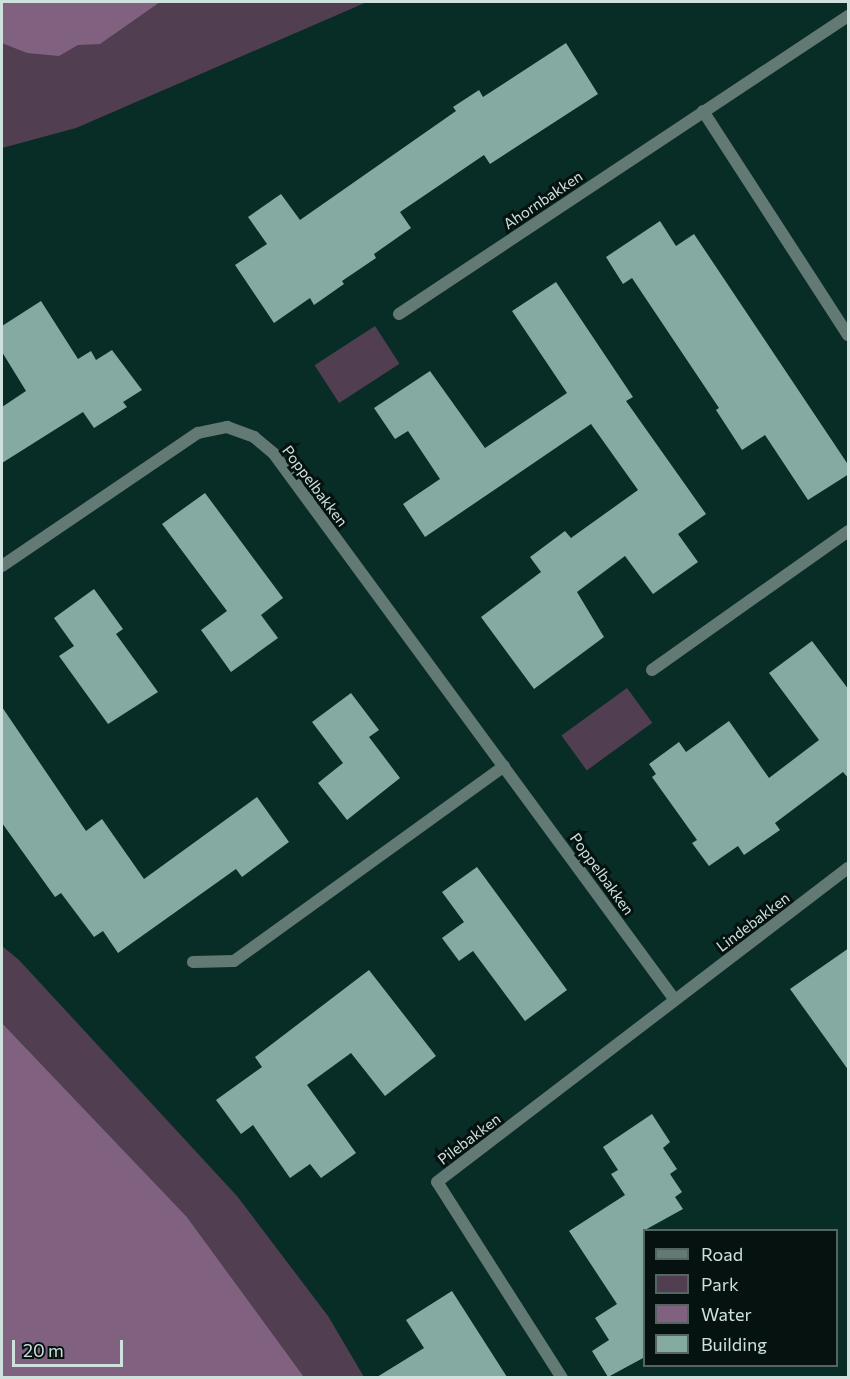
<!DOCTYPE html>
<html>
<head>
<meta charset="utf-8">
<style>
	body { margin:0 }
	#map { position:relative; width:850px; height:1379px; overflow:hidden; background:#082d27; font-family:Commissioner,sans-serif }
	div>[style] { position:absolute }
	.green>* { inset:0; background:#513e51; transform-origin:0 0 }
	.water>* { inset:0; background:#806180 }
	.building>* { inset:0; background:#84aaa2 }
	.minor>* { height:12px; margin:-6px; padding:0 6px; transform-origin:6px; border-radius:6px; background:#637974 }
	span { translate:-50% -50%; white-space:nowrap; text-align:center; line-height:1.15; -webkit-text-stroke:6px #051210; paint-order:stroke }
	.street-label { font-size:15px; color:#cee1dc }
	.frame { position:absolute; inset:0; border:3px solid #cee1dc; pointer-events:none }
	.legend { position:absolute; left:643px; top:1229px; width:195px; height:138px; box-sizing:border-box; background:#051210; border:2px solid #556562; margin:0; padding:8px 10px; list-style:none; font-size:18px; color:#cee1dc }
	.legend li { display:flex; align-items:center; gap:12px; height:30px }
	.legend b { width:30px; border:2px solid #556562 }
	.scale { position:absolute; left:12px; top:1340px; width:111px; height:27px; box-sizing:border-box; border:3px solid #cee1dc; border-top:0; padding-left:8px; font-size:18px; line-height:21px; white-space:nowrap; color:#cee1dc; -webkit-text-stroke:4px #051210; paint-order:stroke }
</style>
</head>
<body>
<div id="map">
	<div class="green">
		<i style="clip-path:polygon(2px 2px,367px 2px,76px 128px,2px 148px)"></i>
		<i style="left:375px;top:326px;width:45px;height:72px;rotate:57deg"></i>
		<i style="left:627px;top:688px;width:43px;height:81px;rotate:54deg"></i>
		<i style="clip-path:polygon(2px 946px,19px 960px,237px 1196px,328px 1316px,364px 1377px,304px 1377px,187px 1217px,2px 1023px)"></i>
	</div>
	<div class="water">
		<i style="clip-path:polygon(2px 2px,160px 2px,100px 44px,78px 45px,59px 56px,27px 53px,2px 43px)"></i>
		<i style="clip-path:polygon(2px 1023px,187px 1217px,304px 1377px,2px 1377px)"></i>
	</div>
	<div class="building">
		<i style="clip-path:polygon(566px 43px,598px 94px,490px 164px,484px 155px,400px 212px,411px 228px,374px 254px,376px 258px,342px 281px,344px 284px,314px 305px,310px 298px,274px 323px,235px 265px,267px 244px,248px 217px,281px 194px,300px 220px,456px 111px,453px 107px,479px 90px,483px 97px)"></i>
		<i style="clip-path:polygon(660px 221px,676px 246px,694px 234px,849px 466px,849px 474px,808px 500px,765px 435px,742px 450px,716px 410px,719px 408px,632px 278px,623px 284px,606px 257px)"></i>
		<i style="clip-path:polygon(556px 282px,633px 397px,626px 401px,706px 514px,678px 534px,698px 562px,653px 594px,625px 556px,577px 592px,604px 637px,534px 689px,481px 617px,541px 572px,530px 557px,565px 531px,571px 538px,638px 490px,591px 424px,425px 537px,403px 504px,440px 479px,408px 431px,395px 439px,374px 408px,430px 371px,485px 448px,567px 393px,512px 311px)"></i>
		<i style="clip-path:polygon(41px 301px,78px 359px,91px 351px,96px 360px,112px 350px,142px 390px,123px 402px,127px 407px,94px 428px,83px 412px,2px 463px,2px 407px,26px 391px,2px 352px,2px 326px)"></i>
		<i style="clip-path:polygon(205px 493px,283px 598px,261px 615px,278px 638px,231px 672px,201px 630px,227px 611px,162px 524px)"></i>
		<i style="clip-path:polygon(94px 589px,123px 629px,116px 634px,158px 692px,108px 724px,59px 656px,74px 646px,54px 618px)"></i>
		<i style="clip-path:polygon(812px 641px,849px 690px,849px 779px,843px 772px,775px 823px,780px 830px,744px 855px,738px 846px,709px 866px,692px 843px,697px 840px,652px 777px,656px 774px,649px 764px,679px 742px,686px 752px,729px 721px,769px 778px,819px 740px,769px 673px)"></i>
		<i style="clip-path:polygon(351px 693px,379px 730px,369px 737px,400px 778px,347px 820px,318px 783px,343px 763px,312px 722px)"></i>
		<i style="clip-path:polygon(2px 707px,86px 831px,102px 819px,144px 879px,257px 797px,289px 842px,242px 877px,236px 869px,118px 953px,103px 931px,94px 937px,61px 893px,55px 897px,2px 823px)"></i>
		<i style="clip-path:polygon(477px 867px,567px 990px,525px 1021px,473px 951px,459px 961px,442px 938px,464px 922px,442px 892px)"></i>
		<i style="clip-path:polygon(849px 948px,849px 1071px,790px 989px)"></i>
		<i style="clip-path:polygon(369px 970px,436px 1056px,385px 1096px,351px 1053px,307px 1085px,356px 1153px,321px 1178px,310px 1164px,290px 1178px,253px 1125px,241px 1134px,216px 1100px,262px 1067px,255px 1057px)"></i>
		<i style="clip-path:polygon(652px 1114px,670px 1142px,663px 1148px,677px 1169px,670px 1174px,682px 1192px,675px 1197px,683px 1209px,645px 1230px,645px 1357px,608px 1377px,592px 1351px,609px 1340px,595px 1318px,617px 1304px,569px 1231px,625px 1195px,611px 1174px,618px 1170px,603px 1147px)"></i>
		<i style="clip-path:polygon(452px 1291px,507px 1377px,377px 1377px,424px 1348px,406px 1320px)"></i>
	</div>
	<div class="minor">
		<i style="left:703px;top:111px;width:267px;rotate:57.1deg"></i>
		<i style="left:399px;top:314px;width:539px;rotate:-33.57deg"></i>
		<i style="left:2px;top:566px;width:237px;rotate:-34.2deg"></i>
		<i style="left:198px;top:433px;width:30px;rotate:-12deg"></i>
		<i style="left:227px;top:427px;width:29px;rotate:20deg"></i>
		<i style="left:254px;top:437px;width:26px;rotate:40deg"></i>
		<i style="left:274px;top:454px;width:677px;rotate:53.71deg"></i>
		<i style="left:652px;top:670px;width:240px;rotate:-35.3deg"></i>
		<i style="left:193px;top:962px;width:41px;rotate:-1.4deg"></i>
		<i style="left:234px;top:961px;width:333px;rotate:-35.8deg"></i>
		<i style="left:562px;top:1378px;width:232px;rotate:-122.5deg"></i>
		<i style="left:437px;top:1182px;width:517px;rotate:-37.38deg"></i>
	</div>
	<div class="street-label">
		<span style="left:543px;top:200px;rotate:-34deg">Ahornbakken</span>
		<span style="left:315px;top:486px;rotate:53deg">Poppelbakken</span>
		<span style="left:602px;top:874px;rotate:54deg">Poppelbakken</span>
		<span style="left:753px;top:922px;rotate:-37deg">Lindebakken</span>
		<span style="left:469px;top:1139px;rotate:-37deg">Pilebakken</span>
	</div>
	<div class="frame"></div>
	<ul class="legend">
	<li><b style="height:8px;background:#637974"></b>Road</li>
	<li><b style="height:16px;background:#513e51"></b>Park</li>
	<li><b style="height:16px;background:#806180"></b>Water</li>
	<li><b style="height:16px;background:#84aaa2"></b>Building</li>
	</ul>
	<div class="scale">20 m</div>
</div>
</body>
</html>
